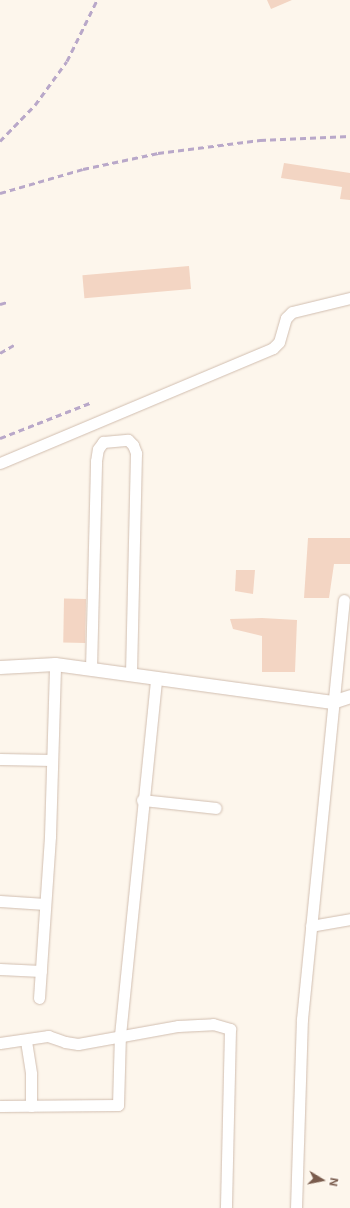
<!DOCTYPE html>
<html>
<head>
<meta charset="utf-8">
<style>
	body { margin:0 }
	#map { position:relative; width:350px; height:1208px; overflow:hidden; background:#fdf6ec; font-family:Inter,sans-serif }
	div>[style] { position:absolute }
	.building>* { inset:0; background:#f3d5c3; transform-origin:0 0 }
	.roads { filter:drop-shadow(0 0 1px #d1beb0) drop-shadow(0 0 1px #d1beb0) }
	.minor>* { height:11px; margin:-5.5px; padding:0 5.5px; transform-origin:5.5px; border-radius:5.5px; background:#fff }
	.tertiary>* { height:13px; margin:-6.5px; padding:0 6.5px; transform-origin:6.5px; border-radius:6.5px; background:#fff }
	.rail>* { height:3px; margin-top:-1.5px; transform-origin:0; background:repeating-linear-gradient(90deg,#b9a8c9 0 6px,transparent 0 10px) }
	span { translate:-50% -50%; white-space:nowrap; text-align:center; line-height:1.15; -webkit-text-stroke:3.5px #fffaf3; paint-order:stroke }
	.north { position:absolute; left:302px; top:1160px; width:40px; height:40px; -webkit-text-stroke:3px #fffaf3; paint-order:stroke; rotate:100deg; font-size:11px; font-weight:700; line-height:16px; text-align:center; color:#7a5c4d }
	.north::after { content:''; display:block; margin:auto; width:14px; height:18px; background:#7a5c4d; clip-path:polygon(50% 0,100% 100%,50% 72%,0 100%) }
</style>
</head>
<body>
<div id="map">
	<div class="building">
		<i style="clip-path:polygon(267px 0,292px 0,271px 9px)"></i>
		<i style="clip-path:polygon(284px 163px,350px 173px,350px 200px,340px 199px,342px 187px,281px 178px)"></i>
		<i style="left:189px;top:266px;width:23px;height:107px;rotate:85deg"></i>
		<i style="clip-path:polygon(308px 538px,350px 538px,350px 564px,334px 564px,329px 598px,304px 598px)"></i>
		<i style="clip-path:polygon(236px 570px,255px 570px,253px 594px,235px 591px)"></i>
		<i style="left:86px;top:599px;width:44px;height:22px;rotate:91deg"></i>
		<i style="clip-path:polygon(262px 618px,297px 620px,295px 672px,262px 672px,262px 636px,233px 629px,230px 619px)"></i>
	</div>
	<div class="roads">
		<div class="minor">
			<i style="left:0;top:463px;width:296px;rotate:-22.8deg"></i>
			<i style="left:273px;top:348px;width:8px;rotate:-45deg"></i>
			<i style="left:279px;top:342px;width:25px;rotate:-74deg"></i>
			<i style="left:286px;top:318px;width:8px;rotate:-45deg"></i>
			<i style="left:292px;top:312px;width:60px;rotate:-13.6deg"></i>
			<i style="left:91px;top:669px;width:208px;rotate:-88.6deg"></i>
			<i style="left:96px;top:461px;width:12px;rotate:-81deg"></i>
			<i style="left:98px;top:449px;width:9px;rotate:-54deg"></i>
			<i style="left:103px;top:442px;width:25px;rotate:-5deg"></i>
			<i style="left:128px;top:440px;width:7px;rotate:45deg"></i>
			<i style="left:133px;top:445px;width:9px;rotate:69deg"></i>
			<i style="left:136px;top:453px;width:221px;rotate:91.3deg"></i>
			<i style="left:0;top:759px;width:52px;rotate:1.1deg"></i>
			<i style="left:142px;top:800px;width:74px;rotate:6.2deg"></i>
			<i style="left:0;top:901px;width:45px;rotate:3.8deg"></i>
			<i style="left:311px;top:926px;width:40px;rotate:-10deg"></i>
			<i style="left:0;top:969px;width:41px;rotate:2.8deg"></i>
			<i style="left:39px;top:998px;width:162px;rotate:-86.1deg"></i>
			<i style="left:50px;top:836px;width:172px;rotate:-88.3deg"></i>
			<i style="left:26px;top:1041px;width:33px;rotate:81deg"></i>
			<i style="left:31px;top:1074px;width:32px;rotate:90deg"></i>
			<i style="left:0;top:1043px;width:49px;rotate:-8.3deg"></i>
			<i style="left:48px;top:1036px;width:18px;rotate:19deg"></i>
			<i style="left:65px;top:1042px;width:13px;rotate:9deg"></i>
			<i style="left:78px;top:1044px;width:102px;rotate:-10.2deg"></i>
			<i style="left:178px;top:1026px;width:35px;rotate:-3deg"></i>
			<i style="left:213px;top:1024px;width:18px;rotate:16deg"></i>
			<i style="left:230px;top:1029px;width:179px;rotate:91.3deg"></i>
			<i style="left:0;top:1106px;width:118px;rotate:-0.5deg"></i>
			<i style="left:118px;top:1105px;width:70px;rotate:-88.4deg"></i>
			<i style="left:120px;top:1035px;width:359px;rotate:-84.2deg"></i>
			<i style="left:296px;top:1208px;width:189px;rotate:-88.2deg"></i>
			<i style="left:302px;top:1019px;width:421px;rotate:-84.3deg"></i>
		</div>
		<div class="tertiary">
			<i style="left:0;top:667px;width:55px;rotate:-3.1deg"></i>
			<i style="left:55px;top:664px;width:280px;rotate:7.8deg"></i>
			<i style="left:332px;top:702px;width:19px;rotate:-18deg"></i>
		</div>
	</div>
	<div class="rail">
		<i style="left:0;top:141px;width:50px;rotate:-45.8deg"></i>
		<i style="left:35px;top:105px;width:54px;rotate:-54deg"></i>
		<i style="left:67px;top:61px;width:68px;rotate:-63.8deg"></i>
		<i style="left:0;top:193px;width:86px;rotate:-16.1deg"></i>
		<i style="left:83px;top:169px;width:77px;rotate:-12deg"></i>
		<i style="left:158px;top:153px;width:103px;rotate:-7.3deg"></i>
		<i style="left:260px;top:140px;width:90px;rotate:-2.5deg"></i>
		<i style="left:0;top:304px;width:7px;rotate:-16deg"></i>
		<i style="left:0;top:353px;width:16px;rotate:-30deg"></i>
		<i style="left:0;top:438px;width:97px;rotate:-21.3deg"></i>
	</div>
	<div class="north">N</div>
</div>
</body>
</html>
